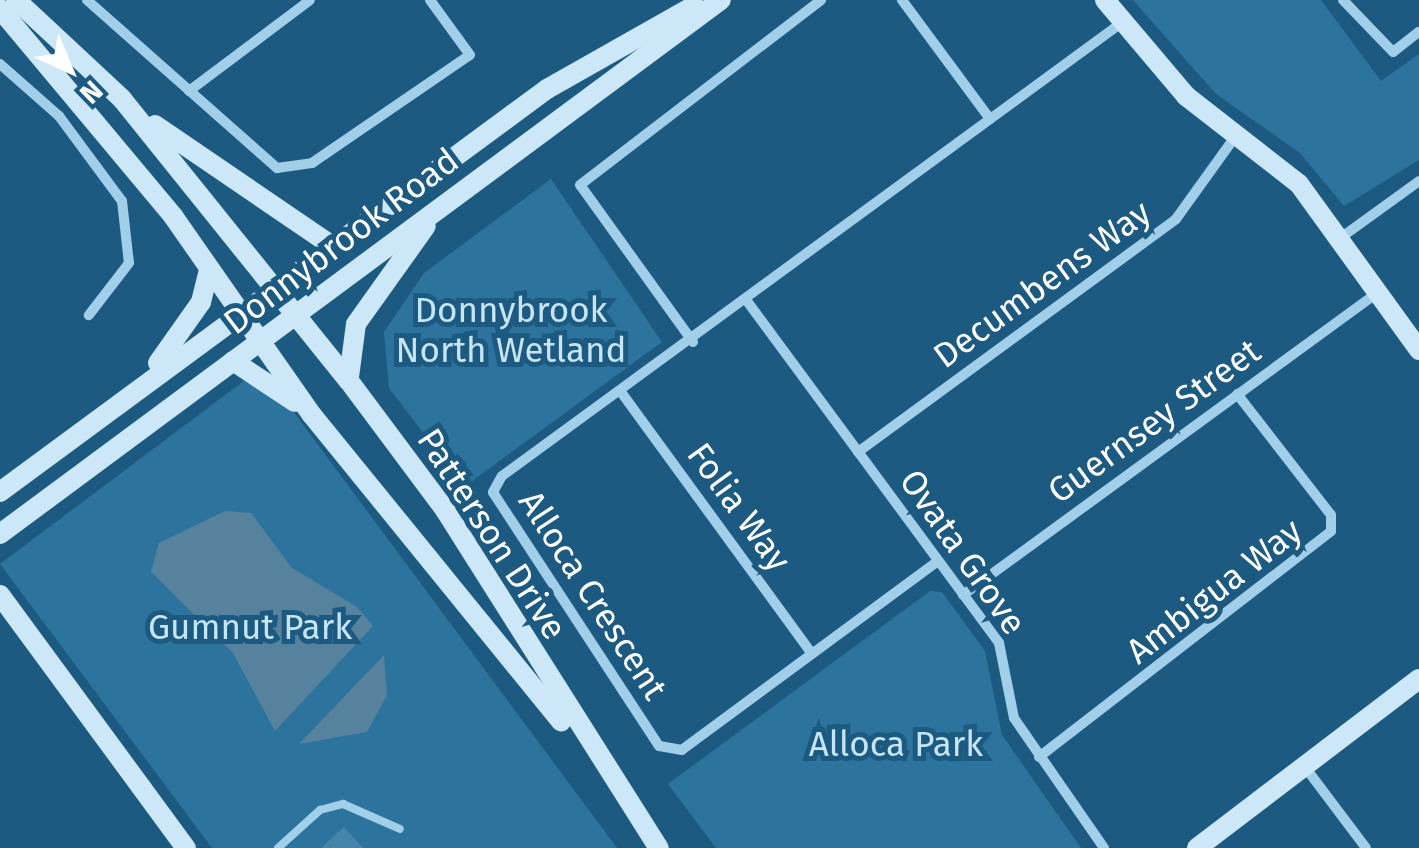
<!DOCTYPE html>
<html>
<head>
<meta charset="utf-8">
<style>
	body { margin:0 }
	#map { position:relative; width:1419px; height:848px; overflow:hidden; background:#1d5a81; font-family:"Fira Sans",sans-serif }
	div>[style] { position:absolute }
	.green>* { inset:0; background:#2c749d }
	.water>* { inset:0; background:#56829d }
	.building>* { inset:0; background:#4585ab }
	.lane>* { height:8px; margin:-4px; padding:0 4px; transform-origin:4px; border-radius:4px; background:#a1cfe9 }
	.street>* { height:10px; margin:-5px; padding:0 5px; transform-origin:5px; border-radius:5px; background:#a1cfe9 }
	.secondary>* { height:20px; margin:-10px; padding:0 10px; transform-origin:10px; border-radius:10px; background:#cce7f7 }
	span { translate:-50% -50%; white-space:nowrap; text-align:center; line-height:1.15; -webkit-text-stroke:10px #1d5a81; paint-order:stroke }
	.street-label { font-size:35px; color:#fff }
	.park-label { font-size:35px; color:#c6e5f7 }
	.north { position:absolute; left:20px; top:20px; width:100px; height:100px; -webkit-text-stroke:8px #1d5a81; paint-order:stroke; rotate:136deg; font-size:28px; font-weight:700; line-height:40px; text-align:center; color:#fff }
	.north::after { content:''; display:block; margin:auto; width:35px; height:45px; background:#fff; clip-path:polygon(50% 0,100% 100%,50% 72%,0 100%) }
</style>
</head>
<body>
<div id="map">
	<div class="green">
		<i style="clip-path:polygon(1133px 0,1321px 0,1381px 81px,1419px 54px,1419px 160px,1344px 206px,1300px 153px,1216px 94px)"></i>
		<i style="clip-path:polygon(551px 179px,662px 342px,464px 487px,389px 388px,384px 332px,424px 273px)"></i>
		<i style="clip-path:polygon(261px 368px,617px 848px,212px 848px,0 564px)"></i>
		<i style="clip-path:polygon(930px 591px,942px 592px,985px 651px,1002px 735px,1081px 848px,716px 848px,668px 784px)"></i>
	</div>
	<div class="water">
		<i style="clip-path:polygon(225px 511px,251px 513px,292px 568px,357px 607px,373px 626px,275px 731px,233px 653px,151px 572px,159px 543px)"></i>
		<i style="clip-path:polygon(384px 655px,387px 695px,367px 732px,299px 744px)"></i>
	</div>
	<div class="building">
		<i style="clip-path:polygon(344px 827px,363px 848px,324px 848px,322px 847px)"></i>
	</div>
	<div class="lane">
		<i style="left:278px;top:848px;width:57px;rotate:-42.1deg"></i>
		<i style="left:320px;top:810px;width:24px;rotate:-15deg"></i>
		<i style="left:343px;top:804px;width:62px;rotate:23.7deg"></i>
	</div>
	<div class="street">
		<i style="left:87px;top:0;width:254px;rotate:41.5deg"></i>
		<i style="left:277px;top:168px;width:35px;rotate:-8deg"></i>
		<i style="left:312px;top:163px;width:191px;rotate:-34.4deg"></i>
		<i style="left:470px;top:55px;width:68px;rotate:-126deg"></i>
		<i style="left:902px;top:0;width:148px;rotate:53.5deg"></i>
		<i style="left:1343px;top:0;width:72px;rotate:46.1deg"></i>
		<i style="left:1393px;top:52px;width:33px;rotate:-38deg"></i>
		<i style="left:0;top:64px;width:79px;rotate:41.4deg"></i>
		<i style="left:59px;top:116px;width:106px;rotate:53.5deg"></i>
		<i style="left:122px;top:201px;width:62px;rotate:83.6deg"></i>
		<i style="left:129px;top:263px;width:66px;rotate:127.6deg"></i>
		<i style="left:189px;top:91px;width:151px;rotate:-36.9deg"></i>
		<i style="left:1339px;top:239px;width:99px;rotate:-35.9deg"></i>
		<i style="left:747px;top:301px;width:425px;rotate:53.6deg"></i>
		<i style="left:999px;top:643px;width:76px;rotate:78.7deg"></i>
		<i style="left:1014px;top:718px;width:158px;rotate:55.3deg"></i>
		<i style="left:693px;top:342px;width:193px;rotate:-125.7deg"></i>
		<i style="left:580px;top:185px;width:304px;rotate:-37.5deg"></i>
		<i style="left:621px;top:392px;width:324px;rotate:53.9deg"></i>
		<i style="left:858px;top:452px;width:394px;rotate:-36.2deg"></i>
		<i style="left:1176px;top:219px;width:101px;rotate:-54.3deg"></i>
		<i style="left:938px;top:561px;width:318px;rotate:143.6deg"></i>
		<i style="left:682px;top:750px;width:23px;rotate:-170deg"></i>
		<i style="left:659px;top:746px;width:303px;rotate:-123.2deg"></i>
		<i style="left:493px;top:492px;width:18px;rotate:-61deg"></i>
		<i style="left:502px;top:476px;width:766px;rotate:-36.18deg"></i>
		<i style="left:963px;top:595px;width:512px;rotate:-36.11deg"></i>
		<i style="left:1039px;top:757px;width:369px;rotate:-37.7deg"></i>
		<i style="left:1331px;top:531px;width:16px;rotate:-90deg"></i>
		<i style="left:1331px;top:515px;width:153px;rotate:-127.8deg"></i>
		<i style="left:1305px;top:767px;width:101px;rotate:53deg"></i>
	</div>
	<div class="secondary">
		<i style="left:16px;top:0;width:145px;rotate:43deg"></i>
		<i style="left:122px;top:99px;width:362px;rotate:51.2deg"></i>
		<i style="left:349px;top:381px;width:161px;rotate:53.3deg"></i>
		<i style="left:445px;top:510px;width:400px;rotate:57.7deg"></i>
		<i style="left:1105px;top:0;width:126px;rotate:49.8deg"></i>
		<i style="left:1186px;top:96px;width:143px;rotate:37.9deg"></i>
		<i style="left:1299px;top:184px;width:205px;rotate:54.1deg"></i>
		<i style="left:0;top:9px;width:270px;rotate:50.1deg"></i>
		<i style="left:173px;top:216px;width:243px;rotate:55.1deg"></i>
		<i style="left:312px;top:415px;width:395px;rotate:50.9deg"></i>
		<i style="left:155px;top:125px;width:213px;rotate:34.3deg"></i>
		<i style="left:233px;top:361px;width:74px;rotate:33.5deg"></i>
		<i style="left:158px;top:363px;width:75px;rotate:-54.8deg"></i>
		<i style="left:201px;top:302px;width:32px;rotate:-76deg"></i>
		<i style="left:349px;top:377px;width:53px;rotate:-82.5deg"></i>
		<i style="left:356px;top:324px;width:120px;rotate:-54.5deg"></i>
		<i style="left:0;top:492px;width:679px;rotate:-36.38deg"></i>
		<i style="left:547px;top:89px;width:169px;rotate:-29.5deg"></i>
		<i style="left:0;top:534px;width:897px;rotate:-36.53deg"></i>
		<i style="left:0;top:595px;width:314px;rotate:53.7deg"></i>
		<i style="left:1197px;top:848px;width:279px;rotate:-37.3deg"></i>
	</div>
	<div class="street-label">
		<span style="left:341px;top:241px;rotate:-37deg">Donnybrook Road</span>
		<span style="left:1042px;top:284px;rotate:-36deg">Decumbens Way</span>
		<span style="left:1154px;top:421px;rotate:-36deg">Guernsey Street</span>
		<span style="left:739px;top:507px;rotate:54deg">Folia Way</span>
		<span style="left:492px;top:534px;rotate:57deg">Patterson Drive</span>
		<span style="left:963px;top:552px;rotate:55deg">Ovata Grove</span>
		<span style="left:1214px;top:591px;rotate:-38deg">Ambigua Way</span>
		<span style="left:593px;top:595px;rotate:57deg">Alloca Crescent</span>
	</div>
	<div class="park-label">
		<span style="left:511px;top:330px">Donnybrook<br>North Wetland</span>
		<span style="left:250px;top:627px">Gumnut Park</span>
		<span style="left:896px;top:744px">Alloca Park</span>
	</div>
	<div class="north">N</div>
</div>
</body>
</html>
